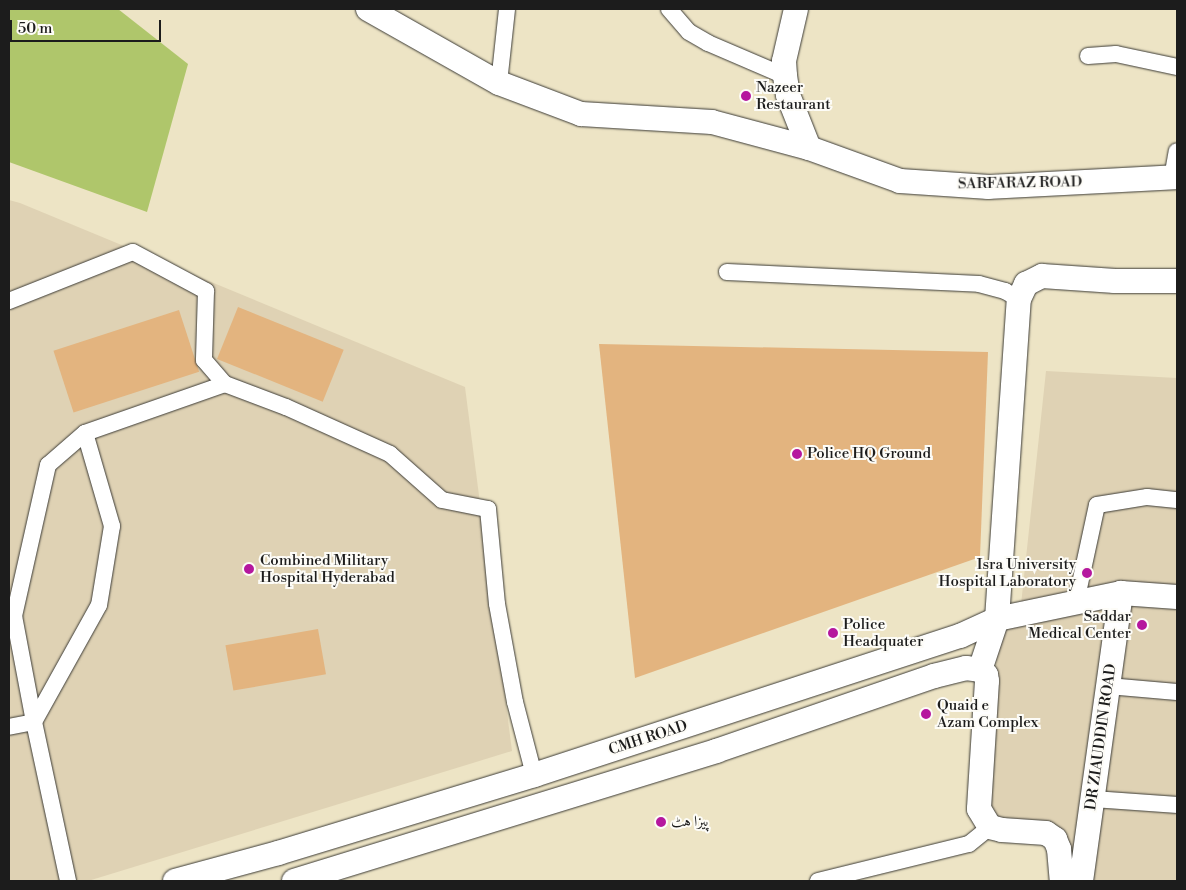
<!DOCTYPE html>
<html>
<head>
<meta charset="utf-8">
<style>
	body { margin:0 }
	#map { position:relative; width:1186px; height:890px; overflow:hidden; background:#ede4c5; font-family:"Libre Bodoni",Amiri,serif }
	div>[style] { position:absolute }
	.built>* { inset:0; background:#dfd2b4 }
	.green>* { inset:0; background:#afc66b }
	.building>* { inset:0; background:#e3b47f; transform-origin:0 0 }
	.roads { filter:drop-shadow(0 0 1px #3b3a35) drop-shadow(0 0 1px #3b3a35) }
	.street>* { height:16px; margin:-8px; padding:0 8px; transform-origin:8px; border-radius:8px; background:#fff }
	.secondary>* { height:24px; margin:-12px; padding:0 12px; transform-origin:12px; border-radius:12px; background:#fff }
	.dots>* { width:14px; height:14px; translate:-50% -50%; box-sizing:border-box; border:2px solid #fdfcf7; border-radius:50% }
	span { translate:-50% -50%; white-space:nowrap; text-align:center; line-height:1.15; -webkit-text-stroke:4px #fdfcf7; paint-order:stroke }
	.poi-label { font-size:15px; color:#1c1c1c }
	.left { translate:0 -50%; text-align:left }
	.right { translate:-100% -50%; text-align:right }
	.street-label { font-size:15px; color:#1c1c1c }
	.frame { position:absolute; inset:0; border:10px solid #1c1c1c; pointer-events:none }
	.scale { position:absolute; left:10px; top:20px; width:151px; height:22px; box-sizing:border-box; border:2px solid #1c1c1c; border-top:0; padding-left:6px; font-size:15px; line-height:18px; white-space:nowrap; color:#1c1c1c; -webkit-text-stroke:4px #fdfcf7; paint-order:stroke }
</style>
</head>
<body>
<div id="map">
	<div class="built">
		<i style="clip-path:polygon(9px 200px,20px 203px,465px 387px,512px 751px,88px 881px,9px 881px)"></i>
		<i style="clip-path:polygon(1046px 371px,1177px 378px,1177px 881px,1062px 881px,1059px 849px,998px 824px,985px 794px,996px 682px,997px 619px,1020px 614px)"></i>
	</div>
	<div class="green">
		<i style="clip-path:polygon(9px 9px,118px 9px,188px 64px,147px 212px,9px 162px)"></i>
	</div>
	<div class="building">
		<i style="left:238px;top:307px;width:114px;height:56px;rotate:22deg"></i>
		<i style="left:179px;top:310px;width:65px;height:132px;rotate:72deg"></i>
		<i style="clip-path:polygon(599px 344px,988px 352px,980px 557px,635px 678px)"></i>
		<i style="left:318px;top:629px;width:46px;height:94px;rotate:80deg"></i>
	</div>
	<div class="roads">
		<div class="street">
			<i style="left:669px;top:9px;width:30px;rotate:49deg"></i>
			<i style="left:689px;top:32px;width:22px;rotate:30deg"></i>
			<i style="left:708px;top:43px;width:84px;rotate:23.2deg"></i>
			<i style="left:1088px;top:56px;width:28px;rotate:-4deg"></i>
			<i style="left:1116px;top:54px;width:62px;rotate:12deg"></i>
			<i style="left:499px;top:83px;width:74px;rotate:-83.8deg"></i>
			<i style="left:1172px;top:178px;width:27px;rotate:-80deg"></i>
			<i style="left:727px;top:272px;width:252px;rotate:2.7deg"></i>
			<i style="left:979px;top:284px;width:27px;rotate:15deg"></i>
			<i style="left:1005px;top:291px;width:16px;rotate:30deg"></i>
			<i style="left:9px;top:301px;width:133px;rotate:-21.6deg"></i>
			<i style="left:133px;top:252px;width:83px;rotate:28.1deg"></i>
			<i style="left:206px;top:291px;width:69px;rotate:91.7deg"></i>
			<i style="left:204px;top:360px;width:32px;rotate:49deg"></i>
			<i style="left:225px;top:384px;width:148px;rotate:160.7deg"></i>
			<i style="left:85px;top:433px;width:97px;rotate:73.8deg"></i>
			<i style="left:112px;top:526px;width:80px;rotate:99.3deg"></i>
			<i style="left:99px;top:605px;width:134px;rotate:119.1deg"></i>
			<i style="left:34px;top:722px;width:163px;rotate:77.9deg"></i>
			<i style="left:225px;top:384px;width:65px;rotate:20.7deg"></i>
			<i style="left:286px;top:407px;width:114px;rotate:24.3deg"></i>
			<i style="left:390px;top:454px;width:69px;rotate:41.5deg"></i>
			<i style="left:442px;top:500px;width:47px;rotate:11.1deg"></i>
			<i style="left:488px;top:509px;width:95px;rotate:84.6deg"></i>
			<i style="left:497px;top:604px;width:100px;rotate:79.6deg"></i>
			<i style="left:515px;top:702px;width:75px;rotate:75.4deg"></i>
			<i style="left:1076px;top:602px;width:99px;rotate:-77.8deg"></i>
			<i style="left:1097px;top:505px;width:51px;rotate:-9.1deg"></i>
			<i style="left:1147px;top:497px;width:30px;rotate:6deg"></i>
			<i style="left:9px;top:609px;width:9px;rotate:54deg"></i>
			<i style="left:14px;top:616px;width:108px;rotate:79.3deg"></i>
			<i style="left:34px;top:722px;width:25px;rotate:169deg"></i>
			<i style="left:14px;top:616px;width:155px;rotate:-77.3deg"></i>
			<i style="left:48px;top:465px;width:49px;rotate:-40.9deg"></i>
			<i style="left:1108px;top:686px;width:69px;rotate:5deg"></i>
			<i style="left:1094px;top:799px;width:83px;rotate:4.1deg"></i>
			<i style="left:818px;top:881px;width:155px;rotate:-13.8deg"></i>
			<i style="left:969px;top:844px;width:27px;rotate:-39deg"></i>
		</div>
		<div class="secondary">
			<i style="left:368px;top:9px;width:150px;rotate:29.5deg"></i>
			<i style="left:499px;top:83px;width:88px;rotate:20.7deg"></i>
			<i style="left:581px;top:114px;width:131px;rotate:3.5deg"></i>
			<i style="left:712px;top:122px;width:100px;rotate:15deg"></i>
			<i style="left:809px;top:148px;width:97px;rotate:19.9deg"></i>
			<i style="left:900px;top:181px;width:89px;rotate:3.9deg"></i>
			<i style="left:989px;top:187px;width:188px;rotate:-3deg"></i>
			<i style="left:796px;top:9px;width:53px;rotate:103deg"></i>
			<i style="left:784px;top:61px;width:15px;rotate:86deg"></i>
			<i style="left:785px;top:76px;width:19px;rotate:81deg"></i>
			<i style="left:788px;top:95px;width:57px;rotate:68.4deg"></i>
			<i style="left:980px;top:670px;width:54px;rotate:-71.6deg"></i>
			<i style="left:997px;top:619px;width:321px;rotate:-86.1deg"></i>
			<i style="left:1019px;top:299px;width:17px;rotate:-65deg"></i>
			<i style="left:1026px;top:284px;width:18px;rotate:-27deg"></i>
			<i style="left:1042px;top:276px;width:73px;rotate:3.9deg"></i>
			<i style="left:1115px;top:281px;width:62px"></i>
			<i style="left:175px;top:881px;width:107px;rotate:-15.2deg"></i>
			<i style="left:278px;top:853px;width:268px;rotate:-16.9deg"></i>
			<i style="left:534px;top:775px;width:448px;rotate:-18.1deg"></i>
			<i style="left:960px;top:636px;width:41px;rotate:-24.7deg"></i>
			<i style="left:997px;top:619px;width:127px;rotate:-11.8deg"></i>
			<i style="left:1121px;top:593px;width:56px;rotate:4.1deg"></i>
			<i style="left:294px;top:881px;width:442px;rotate:-17.1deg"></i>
			<i style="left:716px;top:751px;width:231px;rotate:-19deg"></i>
			<i style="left:934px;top:676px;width:33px;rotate:-14deg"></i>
			<i style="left:966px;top:668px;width:14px;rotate:8deg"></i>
			<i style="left:980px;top:670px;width:8px;rotate:40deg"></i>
			<i style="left:986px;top:675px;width:6px;rotate:81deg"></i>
			<i style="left:987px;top:681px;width:128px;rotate:93.6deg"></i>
			<i style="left:979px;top:809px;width:21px;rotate:59deg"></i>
			<i style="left:990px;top:827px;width:12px;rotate:14deg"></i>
			<i style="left:1002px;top:830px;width:44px;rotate:3.9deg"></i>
			<i style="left:1046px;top:833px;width:11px;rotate:34deg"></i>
			<i style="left:1055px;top:839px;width:11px;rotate:68deg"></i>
			<i style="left:1059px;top:849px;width:32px;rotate:85deg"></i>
			<i style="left:1081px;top:881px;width:291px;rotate:-82.1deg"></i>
		</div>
	</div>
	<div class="dots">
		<i style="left:746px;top:96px;background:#b5179e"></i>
		<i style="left:797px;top:454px;background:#b5179e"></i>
		<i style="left:249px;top:569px;background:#b5179e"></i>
		<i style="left:1087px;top:573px;background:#b5179e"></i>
		<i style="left:1142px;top:625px;background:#b5179e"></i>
		<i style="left:833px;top:633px;background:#b5179e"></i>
		<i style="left:926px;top:714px;background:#b5179e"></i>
		<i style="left:661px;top:822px;background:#b5179e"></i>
	</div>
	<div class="poi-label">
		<span class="left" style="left:756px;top:96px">Nazeer<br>Restaurant</span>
		<span class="left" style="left:807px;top:454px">Police HQ Ground</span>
		<span class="left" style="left:260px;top:569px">Combined Military<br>Hospital Hyderabad</span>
		<span class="right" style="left:1076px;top:573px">Isra University<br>Hospital Laboratory</span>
		<span class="right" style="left:1131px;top:625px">Saddar<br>Medical Center</span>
		<span class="left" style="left:843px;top:633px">Police<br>Headquater</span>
		<span class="left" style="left:937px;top:714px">Quaid e<br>Azam Complex</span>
		<span class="left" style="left:671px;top:822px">پیزا ہٹ</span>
	</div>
	<div class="street-label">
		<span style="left:1020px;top:183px;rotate:-1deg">SARFARAZ ROAD</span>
		<span style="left:1101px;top:737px;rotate:-82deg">DR ZIAUDDIN ROAD</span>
		<span style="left:648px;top:738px;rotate:-18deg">CMH ROAD</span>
	</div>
	<div class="frame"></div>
	<div class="scale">50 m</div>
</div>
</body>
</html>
